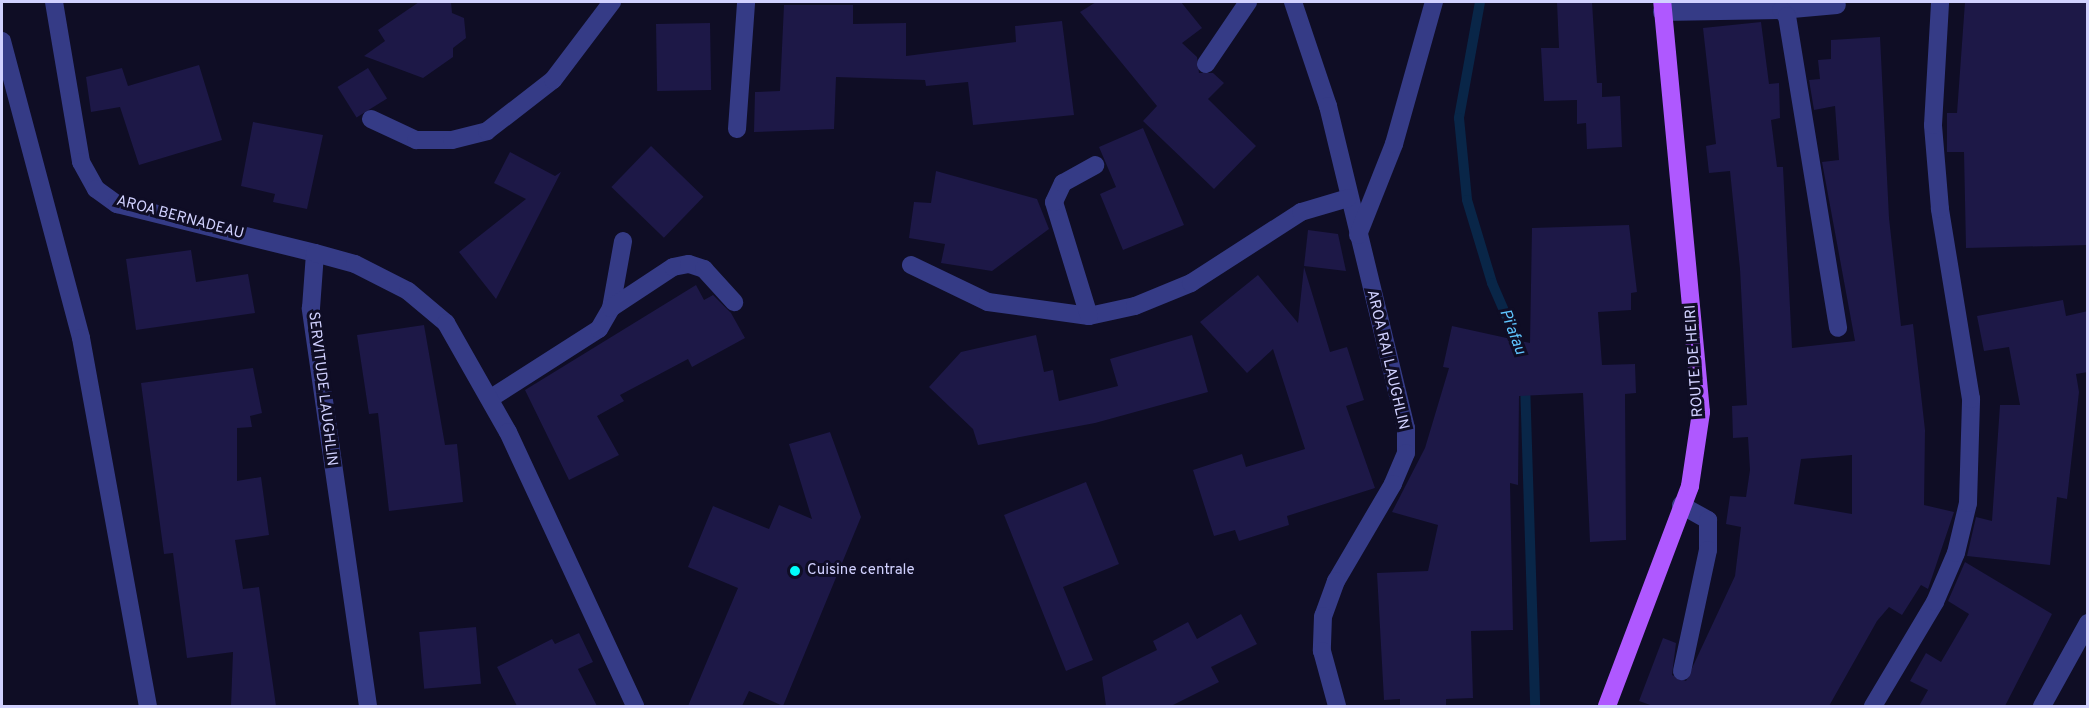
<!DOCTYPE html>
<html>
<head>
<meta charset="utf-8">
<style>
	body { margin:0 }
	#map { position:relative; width:2089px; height:708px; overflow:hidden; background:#0f0d25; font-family:Overpass,sans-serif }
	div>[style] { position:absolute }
	.stream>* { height:10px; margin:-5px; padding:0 5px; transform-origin:5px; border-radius:5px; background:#092648 }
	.building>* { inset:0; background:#1d1847; transform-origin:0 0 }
	.minor>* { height:18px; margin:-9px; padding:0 9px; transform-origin:9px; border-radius:9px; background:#353b86 }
	.major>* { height:18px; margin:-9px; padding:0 9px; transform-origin:9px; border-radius:9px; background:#af58ff }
	.dots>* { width:16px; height:16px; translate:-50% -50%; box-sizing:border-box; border:3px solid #0f0d25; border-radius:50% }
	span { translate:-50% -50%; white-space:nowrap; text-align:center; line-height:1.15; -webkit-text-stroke:6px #0f0d25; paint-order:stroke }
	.street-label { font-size:15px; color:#d1d1ff }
	.poi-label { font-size:15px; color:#d1d1ff }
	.left { translate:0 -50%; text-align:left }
	.water-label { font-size:16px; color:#5fc5ff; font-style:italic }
	.frame { position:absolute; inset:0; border:3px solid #d1d1ff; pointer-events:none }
</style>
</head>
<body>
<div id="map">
	<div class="stream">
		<i style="left:1480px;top:2px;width:118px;rotate:100.3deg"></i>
		<i style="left:1459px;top:118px;width:82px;rotate:84.4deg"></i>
		<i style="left:1467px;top:200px;width:87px;rotate:73.2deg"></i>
		<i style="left:1492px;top:283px;width:75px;rotate:66.5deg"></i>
		<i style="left:1525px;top:382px;width:324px;rotate:88.2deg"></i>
	</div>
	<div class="building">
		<i style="clip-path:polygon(419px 2px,451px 2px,452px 13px,464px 18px,466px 38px,453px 48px,453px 57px,423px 78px,364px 56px,385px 41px,378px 30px)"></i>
		<i style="clip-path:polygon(1096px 2px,1181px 2px,1202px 28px,1182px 43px,1197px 57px,1199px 73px,1213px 73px,1224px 83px,1208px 99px,1256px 146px,1214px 189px,1143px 121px,1157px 106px,1080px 12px)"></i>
		<i style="clip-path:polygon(1557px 2px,1592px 2px,1597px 83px,1602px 83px,1602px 97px,1620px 96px,1622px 147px,1587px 149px,1586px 123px,1577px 124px,1577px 100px,1544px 101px,1541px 48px,1559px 48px)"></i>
		<i style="clip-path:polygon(1965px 2px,2088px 2px,2088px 245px,1966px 248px,1964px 152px,1947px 152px,1947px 113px,1957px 113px)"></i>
		<i style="clip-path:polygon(784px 5px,853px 5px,853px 24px,906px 23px,906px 56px,1016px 42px,1015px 26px,1062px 21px,1074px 115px,973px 125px,968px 82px,926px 86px,925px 80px,836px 77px,834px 129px,754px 132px,755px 92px,780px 91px)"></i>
		<i style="clip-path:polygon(evenodd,1761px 22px,1769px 84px,1779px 83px,1780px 118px,1771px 120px,1777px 167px,1783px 167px,1792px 348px,1855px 341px,1822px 162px,1839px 160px,1835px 106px,1814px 110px,1809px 80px,1820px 79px,1818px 60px,1831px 59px,1831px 40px,1880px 37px,1889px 218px,1901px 326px,1913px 324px,1925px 430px,1924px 505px,1954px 512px,1928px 589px,1921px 585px,1902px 615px,1889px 607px,1877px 621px,1829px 706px,1653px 706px,1639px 701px,1663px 638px,1676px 643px,1672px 675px,1686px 681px,1735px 576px,1741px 527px,1726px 524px,1730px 496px,1746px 497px,1750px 470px,1748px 437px,1733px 438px,1732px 406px,1747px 405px,1740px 269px,1730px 171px,1709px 173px,1706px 146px,1716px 144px,1703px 28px,1761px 22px,1852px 455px,1852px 514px,1794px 504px,1801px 459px,1852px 455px)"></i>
		<i style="left:710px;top:23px;width:67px;height:54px;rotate:89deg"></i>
		<i style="clip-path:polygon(199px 65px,222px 140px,139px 165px,120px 107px,91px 112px,86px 77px,122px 68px,128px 86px)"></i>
		<i style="left:368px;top:68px;width:36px;height:36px;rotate:58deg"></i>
		<i style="clip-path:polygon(253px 122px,323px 135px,307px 209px,273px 202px,275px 194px,241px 186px)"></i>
		<i style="clip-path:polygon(1143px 128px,1184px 225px,1123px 250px,1100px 194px,1116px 187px,1099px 147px)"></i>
		<i style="left:651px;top:146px;width:73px;height:57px;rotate:44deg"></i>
		<i style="clip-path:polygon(510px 152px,555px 176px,561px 172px,496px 299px,459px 252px,526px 199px,494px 183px)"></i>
		<i style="clip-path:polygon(936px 171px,1037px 199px,1049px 229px,992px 271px,941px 263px,945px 244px,909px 238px,914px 202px,931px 203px)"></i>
		<i style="clip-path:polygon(1629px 225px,1637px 292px,1631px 293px,1631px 310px,1598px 312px,1602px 365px,1635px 364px,1636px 393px,1625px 394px,1626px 540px,1590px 542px,1583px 393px,1519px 396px,1518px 485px,1510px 483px,1513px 630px,1471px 631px,1473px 698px,1446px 699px,1446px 706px,1400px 706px,1400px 699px,1384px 700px,1377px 573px,1428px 571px,1438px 525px,1392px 512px,1425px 448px,1449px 368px,1443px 367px,1452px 326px,1530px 343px,1532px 228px)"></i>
		<i style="clip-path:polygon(1308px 230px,1338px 234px,1346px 271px,1304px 266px)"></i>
		<i style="clip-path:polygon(191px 250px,196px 282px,248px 274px,255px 313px,136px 330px,126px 259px)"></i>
		<i style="clip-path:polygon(1304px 267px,1330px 352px,1347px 347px,1364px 400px,1346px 406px,1375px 488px,1287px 516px,1289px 525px,1239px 541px,1235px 530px,1214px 536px,1193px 470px,1242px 454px,1246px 467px,1305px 449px,1273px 349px,1247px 373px,1200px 322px,1258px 275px,1298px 323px)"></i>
		<i style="clip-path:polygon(696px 285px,704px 300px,713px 295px,731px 313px,745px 338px,692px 367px,688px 359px,620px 395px,624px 401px,597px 416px,619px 455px,569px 480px,525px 390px)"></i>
		<i style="clip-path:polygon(2063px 300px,2066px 316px,2088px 311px,2088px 372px,2076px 374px,2079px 392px,2067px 499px,2057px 497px,2050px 565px,1967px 556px,1976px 517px,1992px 521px,2000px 405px,2020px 405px,2009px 347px,1984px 351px,1977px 316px)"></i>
		<i style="clip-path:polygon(424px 325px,445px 445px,457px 444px,463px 502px,389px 511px,378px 413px,369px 414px,357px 335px)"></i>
		<i style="clip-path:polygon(1036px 335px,1044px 372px,1053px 370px,1059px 401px,1118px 386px,1110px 359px,1192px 335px,1208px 392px,1095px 423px,978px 445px,973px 429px,929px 387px,961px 352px)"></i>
		<i style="clip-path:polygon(253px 368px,262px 413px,250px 416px,252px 427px,237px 428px,237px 481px,261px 477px,269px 535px,235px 540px,243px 589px,259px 587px,276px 706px,231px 706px,233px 652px,187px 658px,173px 553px,164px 554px,141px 383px)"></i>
		<i style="clip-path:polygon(830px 432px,861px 517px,783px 706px,749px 691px,742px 706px,688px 706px,738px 588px,688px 567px,713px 506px,769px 529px,779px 505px,812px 519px,789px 444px)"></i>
		<i style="clip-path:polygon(1086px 482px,1119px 564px,1063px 587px,1093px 660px,1066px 671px,1004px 515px)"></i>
		<i style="clip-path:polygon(1965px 562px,2052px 614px,2005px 706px,1919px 706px,1928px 690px,1910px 681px,1926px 653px,1941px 662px,1969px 614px,1948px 601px)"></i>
		<i style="clip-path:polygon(1241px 614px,1257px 644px,1211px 667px,1219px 682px,1171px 706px,1106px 706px,1102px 677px,1157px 650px,1153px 641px,1188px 622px,1197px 639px)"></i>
		<i style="left:476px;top:627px;width:57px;height:57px;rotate:85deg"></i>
		<i style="clip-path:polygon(579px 633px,593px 662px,578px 669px,597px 706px,517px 706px,497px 667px,552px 639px,555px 644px)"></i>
	</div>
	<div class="minor">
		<i style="left:54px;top:2px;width:162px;rotate:80.4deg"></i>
		<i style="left:81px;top:162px;width:31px;rotate:61deg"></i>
		<i style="left:96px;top:189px;width:26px;rotate:36deg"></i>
		<i style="left:117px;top:204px;width:204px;rotate:13.9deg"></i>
		<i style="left:1293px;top:2px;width:110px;rotate:71.4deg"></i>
		<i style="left:1328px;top:106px;width:331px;rotate:76.4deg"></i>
		<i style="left:1406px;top:428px;width:25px;rotate:90deg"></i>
		<i style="left:1406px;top:453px;width:34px;rotate:113deg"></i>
		<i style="left:1393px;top:484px;width:113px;rotate:120.4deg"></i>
		<i style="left:1336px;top:581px;width:37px;rotate:110deg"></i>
		<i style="left:1323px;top:616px;width:35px;rotate:92deg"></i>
		<i style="left:1322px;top:651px;width:57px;rotate:74.7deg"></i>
		<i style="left:1781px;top:10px;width:56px;rotate:-5.1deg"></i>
		<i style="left:1662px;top:12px;width:119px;rotate:-1deg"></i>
		<i style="left:1781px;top:10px;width:8px;rotate:45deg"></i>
		<i style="left:1787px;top:16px;width:316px;rotate:80.7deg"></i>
		<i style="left:2px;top:41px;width:307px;rotate:75.1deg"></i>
		<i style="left:81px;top:338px;width:374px;rotate:79.7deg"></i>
		<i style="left:1206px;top:64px;width:75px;rotate:-55.9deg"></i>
		<i style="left:371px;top:119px;width:50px;rotate:25deg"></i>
		<i style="left:416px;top:140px;width:36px"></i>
		<i style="left:452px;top:140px;width:36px;rotate:-14deg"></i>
		<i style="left:487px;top:131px;width:83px;rotate:-37.7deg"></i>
		<i style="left:553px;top:80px;width:98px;rotate:-52.9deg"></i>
		<i style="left:737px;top:129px;width:127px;rotate:-85.9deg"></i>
		<i style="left:1358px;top:235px;width:98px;rotate:-68.4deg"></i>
		<i style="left:1394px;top:144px;width:148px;rotate:-74.3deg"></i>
		<i style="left:911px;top:265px;width:85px;rotate:25.7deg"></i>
		<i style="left:988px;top:302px;width:102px;rotate:7.9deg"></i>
		<i style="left:1089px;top:316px;width:47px;rotate:-12.3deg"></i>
		<i style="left:1135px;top:306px;width:61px;rotate:-22.3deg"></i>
		<i style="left:1191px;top:283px;width:131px;rotate:-32.8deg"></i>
		<i style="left:1301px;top:212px;width:49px;rotate:-16.6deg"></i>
		<i style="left:611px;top:308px;width:68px;rotate:-79.8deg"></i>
		<i style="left:1089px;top:316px;width:119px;rotate:-107.1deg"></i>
		<i style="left:1054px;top:202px;width:21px;rotate:-65deg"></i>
		<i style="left:1063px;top:183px;width:37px;rotate:-29deg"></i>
		<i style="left:491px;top:398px;width:128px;rotate:-32.6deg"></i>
		<i style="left:599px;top:329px;width:24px;rotate:-60deg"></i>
		<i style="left:611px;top:308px;width:74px;rotate:-33.5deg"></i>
		<i style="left:673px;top:267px;width:16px;rotate:-11deg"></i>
		<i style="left:689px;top:264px;width:16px;rotate:18deg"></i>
		<i style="left:704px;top:269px;width:45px;rotate:47.7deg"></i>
		<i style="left:1681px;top:505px;width:31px;rotate:29deg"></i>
		<i style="left:1708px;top:520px;width:30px;rotate:90deg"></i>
		<i style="left:1708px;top:550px;width:124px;rotate:102.1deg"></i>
		<i style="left:368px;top:706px;width:402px;rotate:-98.2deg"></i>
		<i style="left:311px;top:308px;width:55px;rotate:-85.8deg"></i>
		<i style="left:315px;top:253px;width:41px;rotate:15.4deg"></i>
		<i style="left:355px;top:264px;width:59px;rotate:27deg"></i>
		<i style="left:408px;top:291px;width:50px;rotate:40.1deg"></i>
		<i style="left:446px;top:323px;width:125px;rotate:60.4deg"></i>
		<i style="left:508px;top:432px;width:302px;rotate:65.1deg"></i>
		<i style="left:1873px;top:706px;width:121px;rotate:-59.2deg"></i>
		<i style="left:1935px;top:602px;width:53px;rotate:-66.8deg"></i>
		<i style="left:1956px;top:553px;width:51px;rotate:-76.5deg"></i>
		<i style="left:1968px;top:503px;width:104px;rotate:-88.3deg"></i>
		<i style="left:1971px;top:399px;width:193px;rotate:-99.3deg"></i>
		<i style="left:1940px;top:209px;width:84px;rotate:-94.8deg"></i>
		<i style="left:1933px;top:125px;width:123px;rotate:-86.7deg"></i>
		<i style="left:2042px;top:706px;width:95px;rotate:-61deg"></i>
	</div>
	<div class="major">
		<i style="left:1607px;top:706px;width:235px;rotate:-69.3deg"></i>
		<i style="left:1690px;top:486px;width:75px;rotate:-81.5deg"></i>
		<i style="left:1701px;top:412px;width:412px;rotate:-95.4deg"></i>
	</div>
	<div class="dots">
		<i style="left:795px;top:571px;background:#00fcfb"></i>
	</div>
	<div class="street-label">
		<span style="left:180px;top:218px;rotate:15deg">AROA BERNADEAU</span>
		<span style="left:1387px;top:360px;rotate:77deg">AROA RAI LAUGHLIN</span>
		<span style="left:1695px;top:361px;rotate:-94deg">ROUTE DE HEIRI</span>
		<span style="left:322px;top:389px;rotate:83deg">SERVITUDE LAUGHLIN</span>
	</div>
	<div class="poi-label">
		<span class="left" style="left:807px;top:571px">Cuisine centrale</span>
	</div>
	<div class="water-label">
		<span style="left:1512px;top:332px;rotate:69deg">Pi'afau</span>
	</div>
	<div class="frame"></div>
</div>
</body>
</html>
